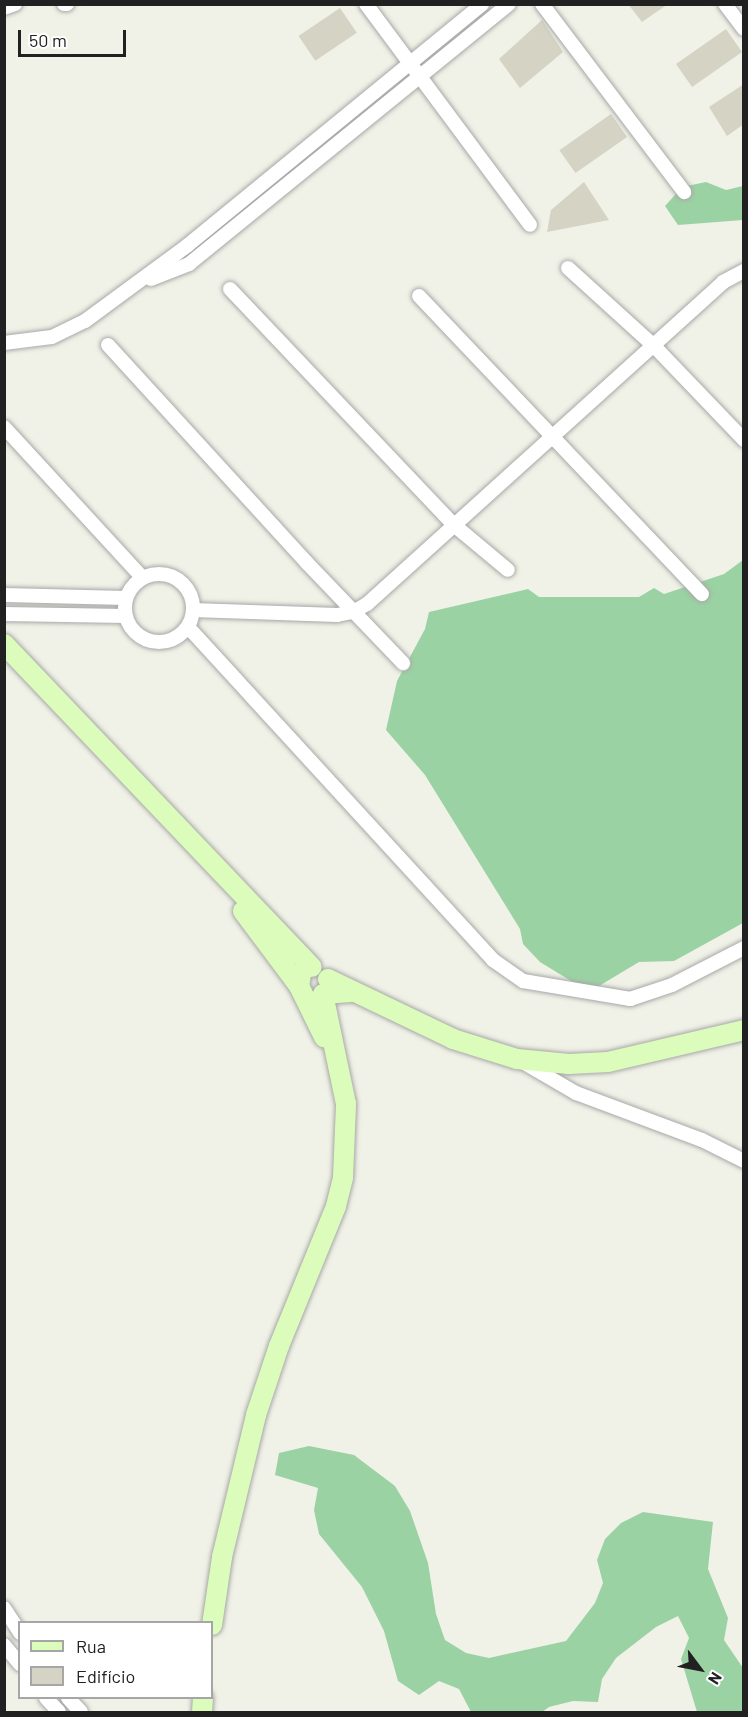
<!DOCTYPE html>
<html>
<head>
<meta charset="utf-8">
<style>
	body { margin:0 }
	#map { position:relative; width:748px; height:1717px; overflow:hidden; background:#f0f2e7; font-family:Barlow,sans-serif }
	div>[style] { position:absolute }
	.forest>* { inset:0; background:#9bd2a3 }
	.building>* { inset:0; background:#d5d3c4; transform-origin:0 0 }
	.roads { filter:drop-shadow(0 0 2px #a8a8a8) drop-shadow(0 0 2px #a8a8a8) }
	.street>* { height:14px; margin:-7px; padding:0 7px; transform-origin:7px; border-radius:7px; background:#fff }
	.street>.ring { margin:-7px; padding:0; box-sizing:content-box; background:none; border:14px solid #fff; border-radius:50% }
	.secondary>* { height:20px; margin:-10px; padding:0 10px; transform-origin:10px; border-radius:10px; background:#dcfcbb }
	span { translate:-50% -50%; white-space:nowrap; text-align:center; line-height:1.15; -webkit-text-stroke:4.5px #fff; paint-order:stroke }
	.frame { position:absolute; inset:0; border:6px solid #212121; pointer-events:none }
	.legend { position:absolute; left:18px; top:1621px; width:195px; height:78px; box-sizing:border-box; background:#fff; border:2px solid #a6a6a6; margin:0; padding:8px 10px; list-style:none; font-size:18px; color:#212121 }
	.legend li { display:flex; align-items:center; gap:12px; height:30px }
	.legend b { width:30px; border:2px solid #a6a6a6 }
	.north { position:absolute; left:670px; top:1639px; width:60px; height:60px; -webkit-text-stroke:4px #fff; paint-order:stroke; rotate:122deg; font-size:16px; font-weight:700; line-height:24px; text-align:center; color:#212121 }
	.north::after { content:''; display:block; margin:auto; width:21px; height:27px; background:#212121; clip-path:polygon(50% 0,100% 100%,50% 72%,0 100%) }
	.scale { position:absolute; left:18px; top:30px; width:108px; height:27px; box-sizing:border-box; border:3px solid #212121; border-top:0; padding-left:8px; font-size:18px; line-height:21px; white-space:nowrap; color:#212121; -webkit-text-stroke:4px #fff; paint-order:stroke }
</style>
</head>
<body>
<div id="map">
	<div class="forest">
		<i style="clip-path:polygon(706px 182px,726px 190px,743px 186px,743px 220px,678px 225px,665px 206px,682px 187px)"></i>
		<i style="clip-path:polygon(743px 560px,743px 923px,674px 961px,639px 962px,589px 992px,540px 962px,523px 944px,520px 929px,425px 775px,386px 730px,397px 681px,425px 629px,429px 612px,528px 589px,539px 597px,639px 597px,654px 588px,664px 594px,724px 574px)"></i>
		<i style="clip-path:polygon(309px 1446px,354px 1455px,395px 1486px,410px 1511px,428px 1563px,436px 1614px,445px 1640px,466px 1653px,489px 1658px,566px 1641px,595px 1603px,603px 1583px,597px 1560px,605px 1539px,621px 1523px,643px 1512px,713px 1522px,708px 1569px,728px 1618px,724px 1640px,743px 1668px,743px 1712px,697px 1712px,681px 1659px,689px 1638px,678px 1616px,656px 1627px,616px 1658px,602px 1679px,598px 1702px,573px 1701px,549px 1707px,542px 1712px,471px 1712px,459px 1689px,439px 1681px,419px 1695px,398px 1681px,384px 1631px,362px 1587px,319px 1534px,314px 1510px,318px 1488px,275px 1475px,279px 1453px)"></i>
	</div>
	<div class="building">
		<i style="clip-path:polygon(628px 4px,668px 4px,642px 22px)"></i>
		<i style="left:340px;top:8px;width:30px;height:50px;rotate:56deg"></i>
		<i style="clip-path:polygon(542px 20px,563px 52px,520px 88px,499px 59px)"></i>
		<i style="left:726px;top:29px;width:28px;height:61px;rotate:55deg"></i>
		<i style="clip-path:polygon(744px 84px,744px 124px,727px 136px,709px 107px)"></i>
		<i style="left:611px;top:114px;width:28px;height:63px;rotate:55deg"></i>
		<i style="clip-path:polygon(584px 182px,609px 220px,547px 232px,551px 210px)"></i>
	</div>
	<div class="roads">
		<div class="street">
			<i style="left:64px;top:4px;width:3px"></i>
			<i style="left:366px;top:4px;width:275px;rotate:53.4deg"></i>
			<i style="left:542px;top:4px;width:236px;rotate:52.9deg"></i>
			<i style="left:725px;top:4px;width:31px;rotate:53deg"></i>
			<i style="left:4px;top:8px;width:12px;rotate:-20deg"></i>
			<i style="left:568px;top:268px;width:115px;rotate:42.2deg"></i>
			<i style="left:653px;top:345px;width:132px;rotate:46.2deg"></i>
			<i style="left:151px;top:279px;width:41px;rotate:-21.5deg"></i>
			<i style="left:189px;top:264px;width:412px;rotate:-39.1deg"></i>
			<i style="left:230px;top:289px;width:325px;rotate:46.5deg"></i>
			<i style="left:454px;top:525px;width:70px;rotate:39.8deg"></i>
			<i style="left:419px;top:296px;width:411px;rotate:46.5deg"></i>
			<i style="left:4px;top:343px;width:48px;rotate:-7.1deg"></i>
			<i style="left:52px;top:337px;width:37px;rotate:-26deg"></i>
			<i style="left:85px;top:321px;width:128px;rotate:-36.4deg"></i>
			<i style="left:188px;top:245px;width:380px;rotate:-39.3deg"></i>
			<i style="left:108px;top:345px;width:295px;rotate:47.6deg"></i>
			<i style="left:307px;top:563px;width:139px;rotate:46.2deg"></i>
			<i style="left:4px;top:427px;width:205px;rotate:47.4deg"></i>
			<i class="ring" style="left:125px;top:574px;width:54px;height:54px"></i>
			<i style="left:4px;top:595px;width:122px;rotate:1.4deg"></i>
			<i style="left:193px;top:610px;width:144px;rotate:2deg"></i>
			<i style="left:337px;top:615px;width:16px;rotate:-11deg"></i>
			<i style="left:353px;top:612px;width:16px;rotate:-30deg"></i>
			<i style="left:367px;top:604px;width:480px;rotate:-42.1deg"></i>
			<i style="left:723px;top:282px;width:24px;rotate:-28deg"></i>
			<i style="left:4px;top:614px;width:121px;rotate:0.9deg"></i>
			<i style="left:188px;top:627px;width:452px;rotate:47.5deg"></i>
			<i style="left:493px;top:960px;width:37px;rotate:35deg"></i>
			<i style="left:523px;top:981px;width:109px;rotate:9.5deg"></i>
			<i style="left:630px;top:999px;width:44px;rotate:-18.4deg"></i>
			<i style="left:672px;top:985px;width:81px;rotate:-27.2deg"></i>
			<i style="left:521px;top:1061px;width:64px;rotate:30.2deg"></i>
			<i style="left:576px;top:1093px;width:134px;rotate:20.5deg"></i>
			<i style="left:702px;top:1140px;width:47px;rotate:26.6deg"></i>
			<i style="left:4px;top:1608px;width:30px;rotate:57deg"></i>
			<i style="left:4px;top:1645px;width:25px;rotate:50deg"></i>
			<i style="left:46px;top:1698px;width:19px;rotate:47deg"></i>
			<i style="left:68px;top:1698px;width:19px;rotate:47deg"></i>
		</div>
		<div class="secondary">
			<i style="left:4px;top:644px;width:446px;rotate:46.4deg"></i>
			<i style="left:243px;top:911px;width:94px;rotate:53.3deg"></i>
			<i style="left:301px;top:974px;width:12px;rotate:99deg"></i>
			<i style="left:299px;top:986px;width:57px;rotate:63.9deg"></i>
			<i style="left:328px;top:979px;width:139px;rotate:25.6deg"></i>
			<i style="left:453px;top:1039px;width:67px;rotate:17.4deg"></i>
			<i style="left:517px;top:1059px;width:52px;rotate:5.5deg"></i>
			<i style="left:569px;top:1064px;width:39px;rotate:-3deg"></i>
			<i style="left:608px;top:1062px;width:140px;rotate:-13.2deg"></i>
			<i style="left:212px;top:1625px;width:69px;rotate:-81.6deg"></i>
			<i style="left:222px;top:1557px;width:146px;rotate:-76.5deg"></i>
			<i style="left:256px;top:1415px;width:73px;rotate:-71.6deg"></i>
			<i style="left:279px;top:1346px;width:151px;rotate:-67.8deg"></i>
			<i style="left:336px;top:1206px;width:30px;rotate:-76deg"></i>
			<i style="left:343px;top:1177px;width:73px;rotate:-87.6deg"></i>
			<i style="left:346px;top:1104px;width:112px;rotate:-101.8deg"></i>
			<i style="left:323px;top:994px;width:28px;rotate:-4deg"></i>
			<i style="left:202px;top:1712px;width:14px;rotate:-86deg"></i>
		</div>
	</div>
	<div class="frame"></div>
	<ul class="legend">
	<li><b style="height:8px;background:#dcfcbb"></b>Rua</li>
	<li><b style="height:16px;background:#d5d3c4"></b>Edifício</li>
	</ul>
	<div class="north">N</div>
	<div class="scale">50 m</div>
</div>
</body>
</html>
